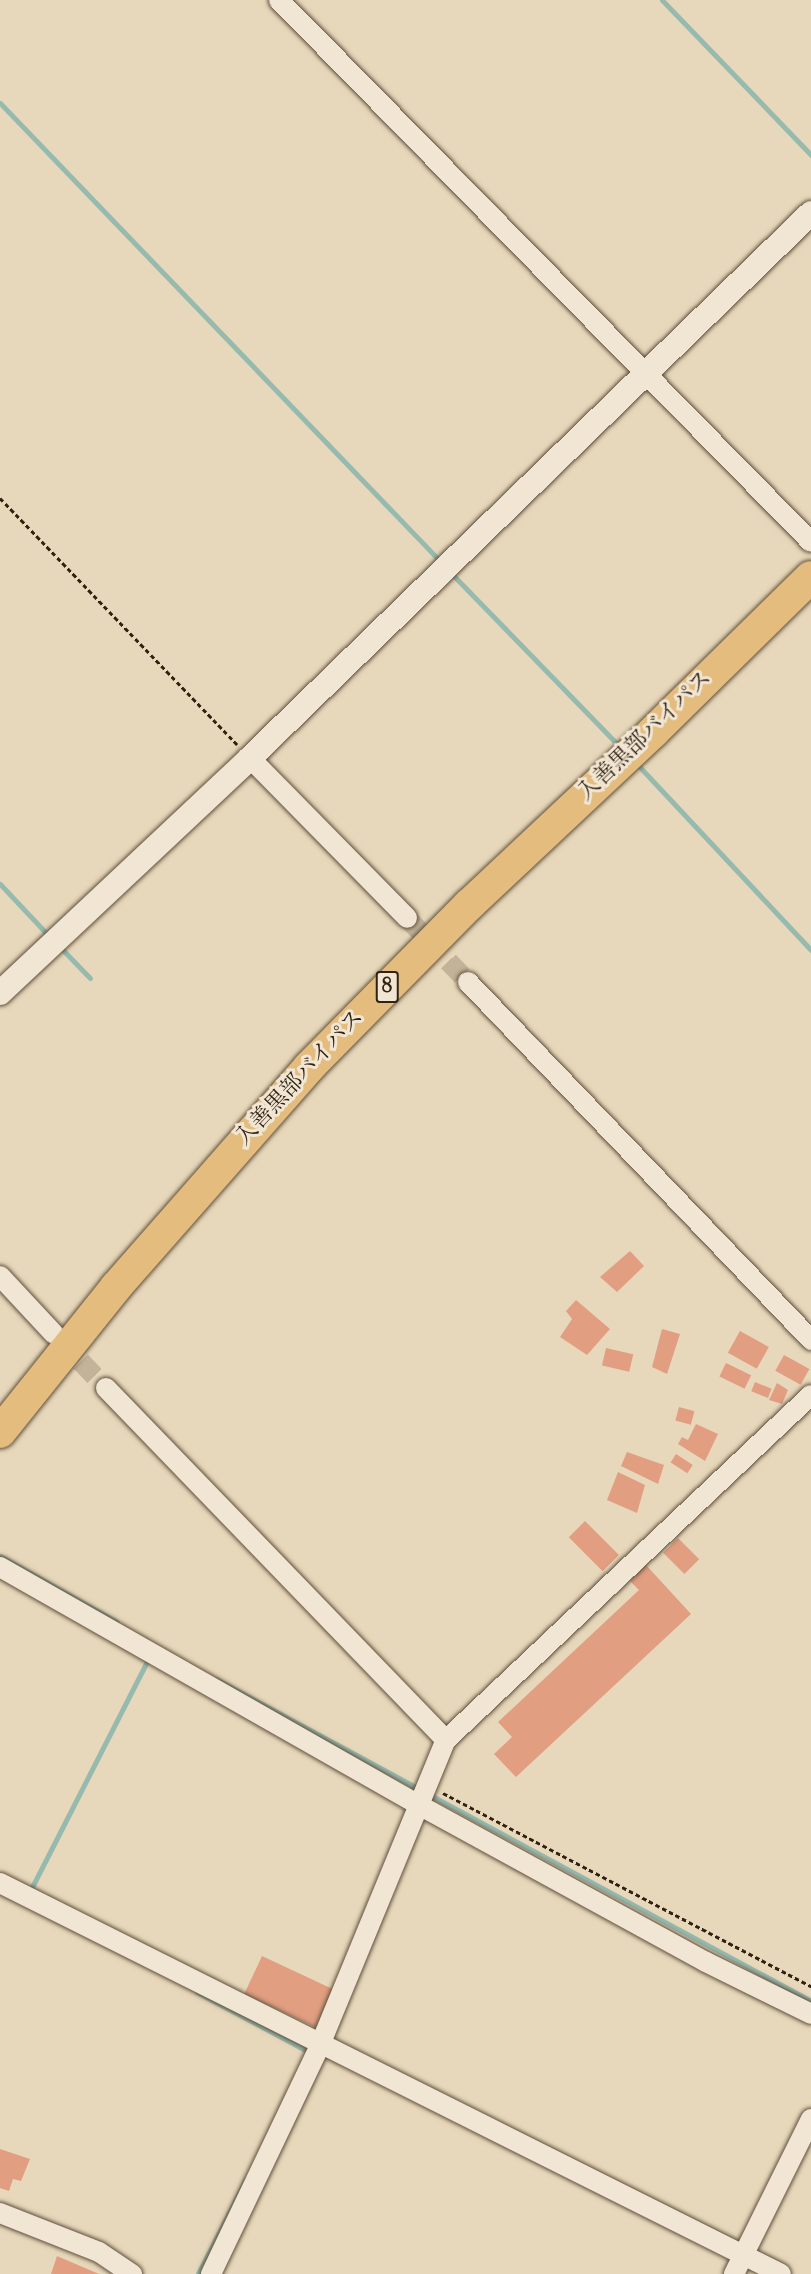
<!DOCTYPE html>
<html>
<head>
<meta charset="utf-8">
<style>
	body { margin:0 }
	#map { position:relative; width:811px; height:2274px; overflow:hidden; background:#e8d8bb; font-family:"Sorts Mill Goudy","Noto Serif JP",serif }
	div>[style] { position:absolute }
	.stream>* { height:5px; margin:-2.5px; padding:0 2.5px; transform-origin:2.5px; border-radius:2.5px; background:#97baae }
	.building>* { inset:0; background:#e19e81; transform-origin:0 0 }
	.minor-tunnel>* { height:20px; margin-top:-10px; transform-origin:0; background:repeating-linear-gradient(90deg,#c3b399 0 20px,transparent 0 30px) }
	.path>* { height:3px; margin-top:-1.5px; transform-origin:0; background:repeating-linear-gradient(90deg,#312111 0 4.5px,transparent 0 7.5px) }
	.roads { filter:drop-shadow(0 0 2px #5f4f3c) drop-shadow(0 0 2px #5f4f3c) }
	.minor>* { height:20px; margin:-10px; padding:0 10px; transform-origin:10px; border-radius:10px; background:#f0e6d3 }
	.tertiary>* { height:24px; margin:-12px; padding:0 12px; transform-origin:12px; border-radius:12px; background:#f0e6d3 }
	.trunk>* { height:32px; margin:-16px; padding:0 16px; transform-origin:16px; border-radius:16px; background:#e4bc7e }
	span { translate:-50% -50%; white-space:nowrap; text-align:center; line-height:1.15; -webkit-text-stroke:6px #f0e6d3; paint-order:stroke }
	.shield-label span { padding:2px 4px; background:#f0e6d3; border:2px solid; border-radius:4px; -webkit-text-stroke-width:0 }
	.shield-label { font-size:21px; color:#312111; font-weight:700 }
	.street-label { font-size:22px; color:#312111 }
</style>
</head>
<body>
<div id="map">
	<div class="stream">
		<i style="left:662px;top:0;width:215px;rotate:46.1deg"></i>
		<i style="left:0;top:103px;width:637px;rotate:46.15deg"></i>
		<i style="left:450px;top:572px;width:245px;rotate:45.8deg"></i>
		<i style="left:636px;top:763px;width:256px;rotate:46.9deg"></i>
		<i style="left:0;top:884px;width:71px;rotate:46.7deg"></i>
		<i style="left:58px;top:945px;width:46px;rotate:45.9deg"></i>
		<i style="left:0;top:1556px;width:134px;rotate:29.4deg"></i>
		<i style="left:216px;top:1679px;width:677px;rotate:28.42deg"></i>
		<i style="left:29px;top:1893px;width:266px;rotate:-63deg"></i>
		<i style="left:197px;top:1992px;width:127px;rotate:28.2deg"></i>
		<i style="left:309px;top:2052px;width:3px;rotate:108deg"></i>
		<i style="left:198px;top:2274px;width:106px;rotate:-63.2deg"></i>
	</div>
	<div class="building">
		<i style="clip-path:polygon(630px 1251px,644px 1266px,617px 1292px,600px 1277px)"></i>
		<i style="clip-path:polygon(576px 1300px,610px 1329px,587px 1355px,560px 1337px,572px 1319px,566px 1311px)"></i>
		<i style="clip-path:polygon(662px 1329px,680px 1334px,667px 1374px,652px 1367px)"></i>
		<i style="left:740px;top:1331px;width:33px;height:25px;rotate:29deg"></i>
		<i style="left:606px;top:1348px;width:28px;height:18px;rotate:13deg"></i>
		<i style="left:784px;top:1355px;width:29px;height:18px;rotate:29deg"></i>
		<i style="left:726px;top:1363px;width:28px;height:15px;rotate:26deg"></i>
		<i style="left:755px;top:1382px;width:18px;height:10px;rotate:22deg"></i>
		<i style="clip-path:polygon(777px 1383px,788px 1390px,782px 1404px,769px 1400px)"></i>
		<i style="left:679px;top:1407px;width:16px;height:14px;rotate:15deg"></i>
		<i style="clip-path:polygon(696px 1424px,718px 1434px,705px 1461px,678px 1444px,682px 1437px,688px 1440px)"></i>
		<i style="clip-path:polygon(627px 1452px,664px 1465px,658px 1484px,621px 1466px)"></i>
		<i style="left:676px;top:1454px;width:20px;height:10px;rotate:33deg"></i>
		<i style="clip-path:polygon(618px 1472px,645px 1485px,637px 1513px,607px 1500px)"></i>
		<i style="left:585px;top:1521px;width:48px;height:23px;rotate:45deg"></i>
		<i style="left:678px;top:1538px;width:30px;height:21px;rotate:45deg"></i>
		<i style="clip-path:polygon(646px 1565px,691px 1614px,516px 1777px,494px 1754px,512px 1737px,498px 1722px,639px 1590px,630px 1581px)"></i>
		<i style="left:262px;top:1956px;width:82px;height:42px;rotate:25deg"></i>
		<i style="clip-path:polygon(0 2149px,30px 2159px,21px 2181px,13px 2179px,9px 2191px,0 2188px)"></i>
		<i style="clip-path:polygon(57px 2256px,99px 2274px,51px 2274px)"></i>
	</div>
	<div class="minor-tunnel">
		<i style="left:407px;top:918px;width:88px;rotate:46.4deg"></i>
		<i style="left:60px;top:1340px;width:66px;rotate:46.2deg"></i>
	</div>
	<div class="path">
		<i style="left:0;top:498px;width:342px;rotate:46.1deg"></i>
		<i style="left:443px;top:1793px;width:416px;rotate:27.7deg"></i>
	</div>
	<div class="roads">
		<div class="minor">
			<i style="left:279px;top:0;width:759px;rotate:45.53deg"></i>
			<i style="left:250px;top:758px;width:224px;rotate:45.5deg"></i>
			<i style="left:468px;top:982px;width:496px;rotate:46.2deg"></i>
			<i style="left:0;top:1276px;width:79px;rotate:47deg"></i>
			<i style="left:106px;top:1388px;width:489px;rotate:46deg"></i>
			<i style="left:0;top:1567px;width:482px;rotate:29.6deg"></i>
			<i style="left:419px;top:1805px;width:327px;rotate:28.7deg"></i>
			<i style="left:706px;top:1962px;width:117px;rotate:26.3deg"></i>
			<i style="left:0;top:1883px;width:873px;rotate:26.59deg"></i>
			<i style="left:0;top:2213px;width:106px;rotate:21.5deg"></i>
			<i style="left:99px;top:2252px;width:40px;rotate:34deg"></i>
			<i style="left:211px;top:2274px;width:254px;rotate:-64.5deg"></i>
			<i style="left:320px;top:2045px;width:330px;rotate:-67.6deg"></i>
			<i style="left:446px;top:1740px;width:502px;rotate:-43.39deg"></i>
			<i style="left:734px;top:2274px;width:173px;rotate:-63.6deg"></i>
		</div>
		<div class="tertiary">
			<i style="left:0;top:993px;width:343px;rotate:-43.2deg"></i>
			<i style="left:250px;top:758px;width:782px;rotate:-44.17deg"></i>
		</div>
		<div class="trunk">
			<i style="left:0;top:1432px;width:186px;rotate:-51.3deg"></i>
			<i style="left:116px;top:1287px;width:293px;rotate:-48.7deg"></i>
			<i style="left:309px;top:1067px;width:228px;rotate:-45.4deg"></i>
			<i style="left:469px;top:905px;width:253px;rotate:-43.2deg"></i>
			<i style="left:653px;top:732px;width:221px;rotate:-44.5deg"></i>
		</div>
	</div>
	<div class="shield-label">
		<span style="left:387px;top:987px">8</span>
	</div>
	<div class="street-label">
		<span style="left:646px;top:737px;rotate:-44deg">入善黒部バイパス</span>
		<span style="left:301px;top:1079px;rotate:-47deg">入善黒部バイパス</span>
	</div>
</div>
</body>
</html>
